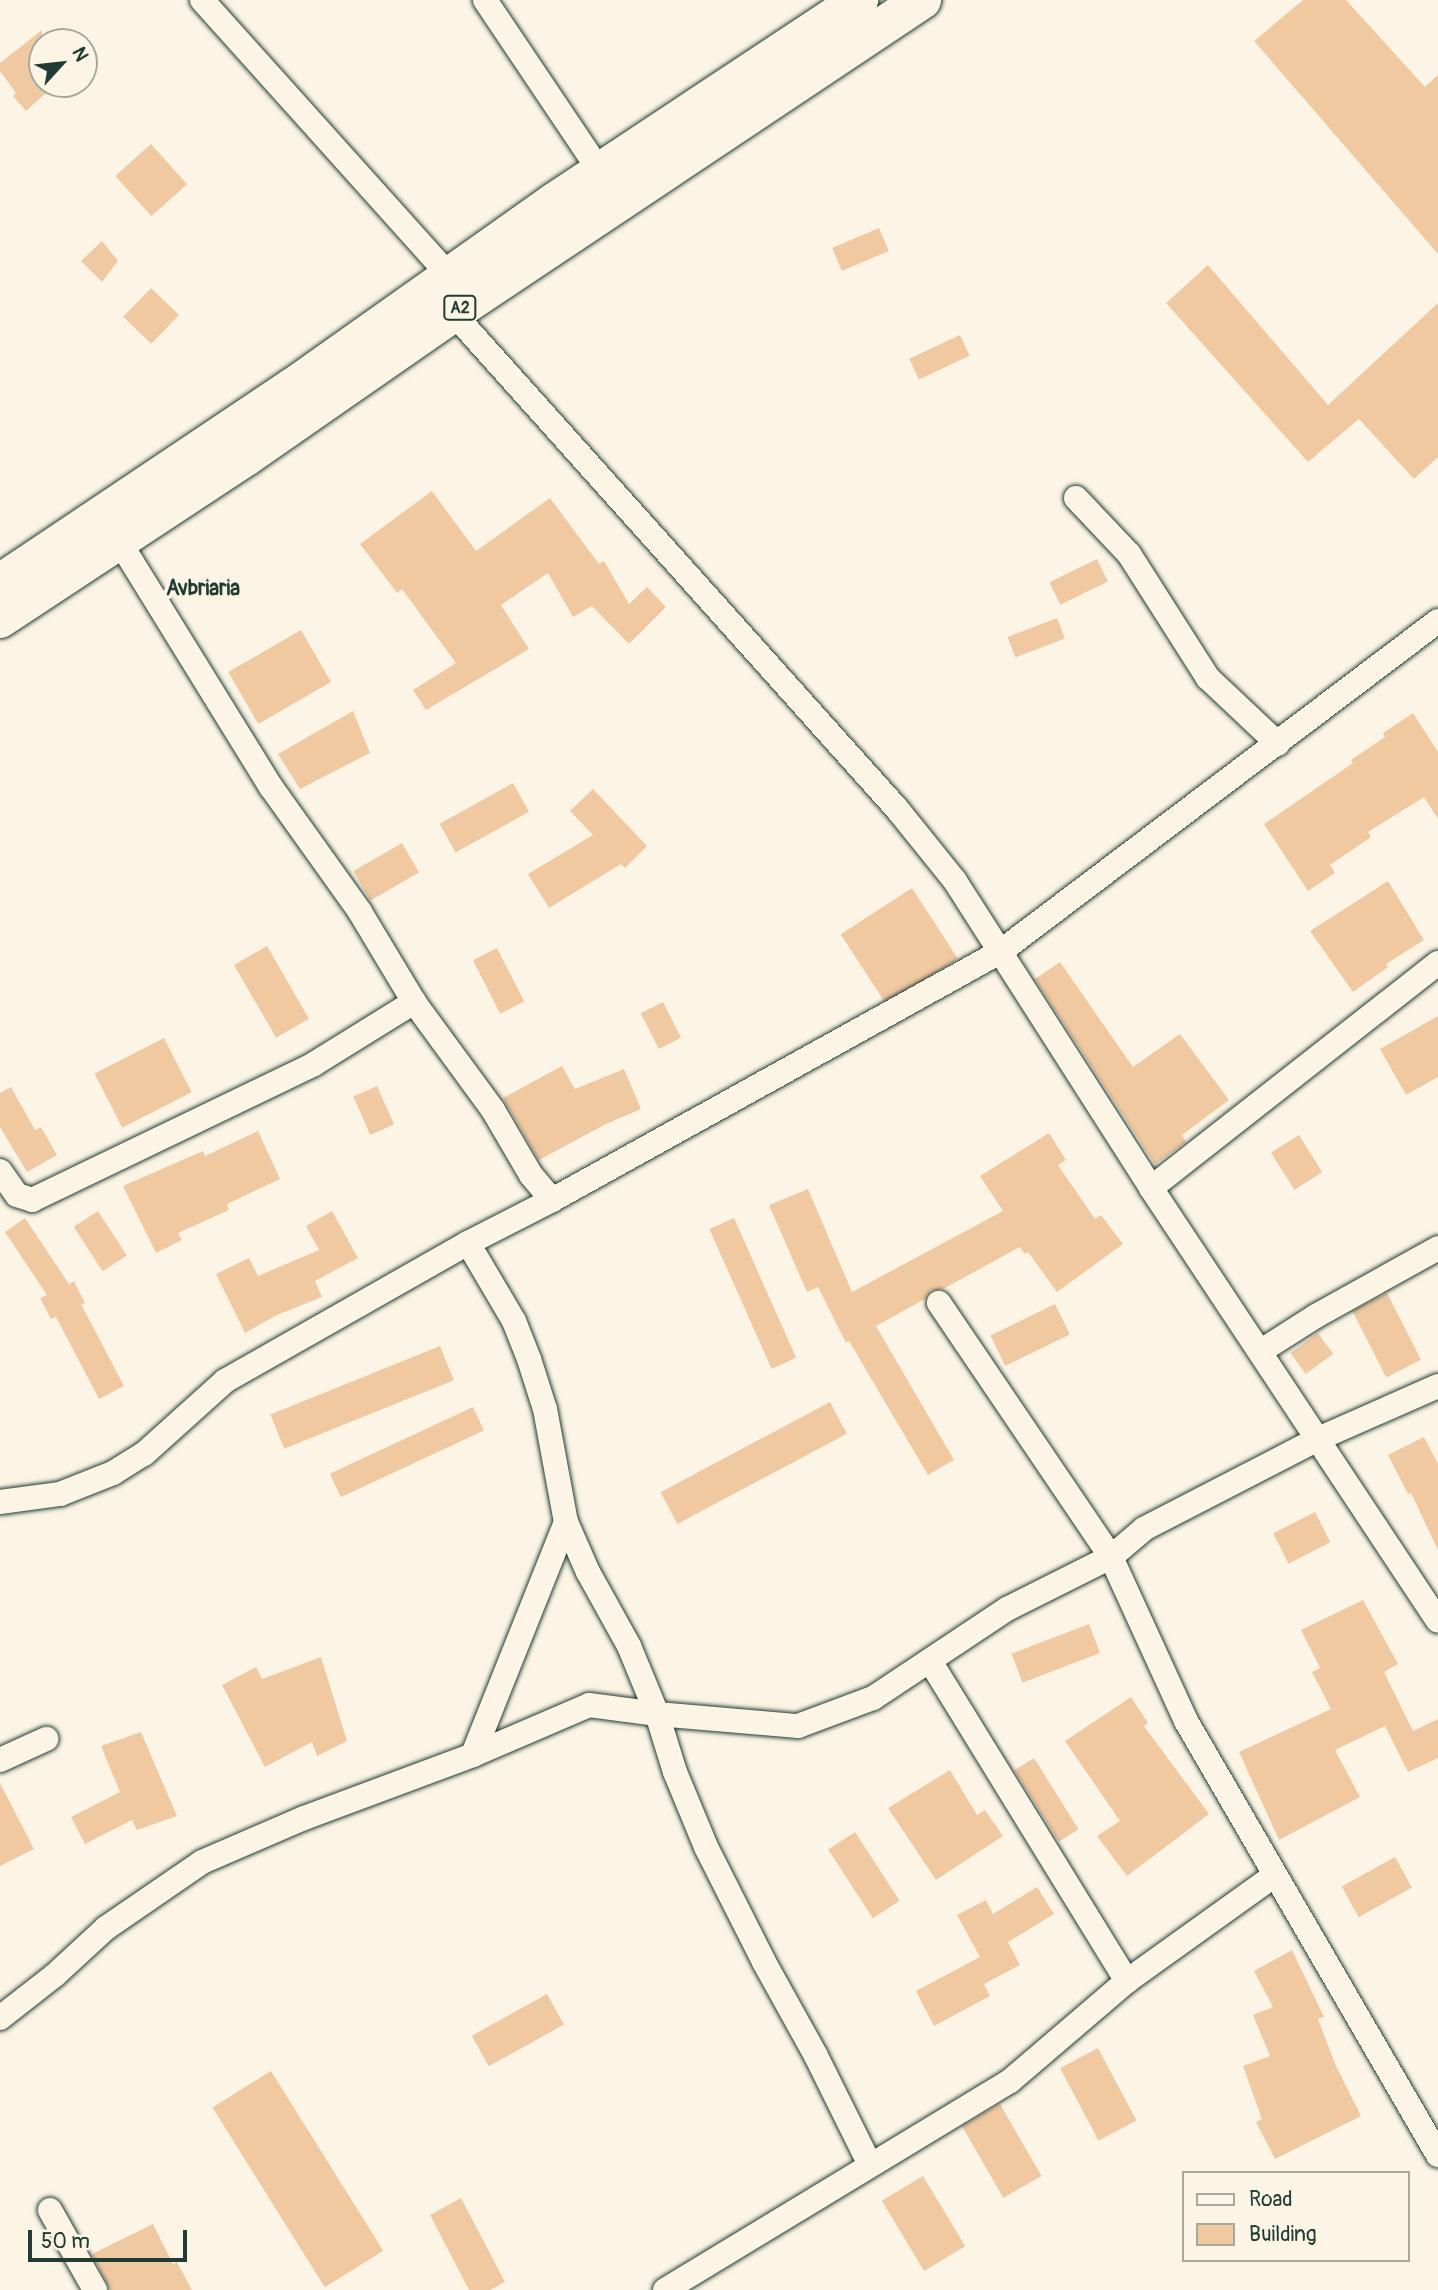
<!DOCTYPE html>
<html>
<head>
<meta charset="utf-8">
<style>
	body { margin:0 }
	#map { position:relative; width:1438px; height:2290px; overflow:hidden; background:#fcf5e5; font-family:Pangolin,sans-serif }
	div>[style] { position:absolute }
	.building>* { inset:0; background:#f1c9a0; transform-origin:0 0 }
	.roads { filter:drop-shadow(0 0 2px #1f3d34) drop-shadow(0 0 2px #1f3d34) }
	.minor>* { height:24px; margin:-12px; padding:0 12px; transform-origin:12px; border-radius:12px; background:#fcf5e5 }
	.trunk>* { height:38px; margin:-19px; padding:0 19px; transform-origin:19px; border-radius:19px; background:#fcf5e5 }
	span { translate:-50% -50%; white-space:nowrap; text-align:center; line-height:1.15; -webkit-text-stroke:7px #fcf5e5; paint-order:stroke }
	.shield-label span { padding:2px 5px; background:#fcf5e5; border:2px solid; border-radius:5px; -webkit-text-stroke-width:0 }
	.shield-label { font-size:16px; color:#1f3d34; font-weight:700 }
	.quarter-label { font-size:21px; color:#1f3d34; font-weight:700 }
	.legend { position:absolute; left:1182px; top:2171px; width:228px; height:91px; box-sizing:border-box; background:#fcf5e5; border:2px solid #a4ab9e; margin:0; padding:9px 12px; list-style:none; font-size:21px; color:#1f3d34 }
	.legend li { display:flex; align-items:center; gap:14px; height:35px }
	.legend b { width:35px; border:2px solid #a4ab9e }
	.north { position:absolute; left:28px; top:28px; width:70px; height:70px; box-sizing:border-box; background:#fcf5e5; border:2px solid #a4ab9e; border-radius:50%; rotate:63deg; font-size:19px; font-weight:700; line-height:28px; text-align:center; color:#1f3d34 }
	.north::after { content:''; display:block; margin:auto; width:24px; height:32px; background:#1f3d34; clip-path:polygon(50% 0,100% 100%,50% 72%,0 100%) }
	.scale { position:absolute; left:28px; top:2230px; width:159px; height:32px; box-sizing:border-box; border:4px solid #1f3d34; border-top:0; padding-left:9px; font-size:21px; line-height:24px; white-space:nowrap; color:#1f3d34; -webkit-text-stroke:5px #fcf5e5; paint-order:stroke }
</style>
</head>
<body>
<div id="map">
	<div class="building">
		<i style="clip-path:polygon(1303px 0,1346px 0,1425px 87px,1438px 75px,1438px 254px,1254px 41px)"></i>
		<i style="clip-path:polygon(42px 30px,42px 84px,56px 84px,26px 111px,13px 96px,16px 93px,0 71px,0 63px)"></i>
		<i style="left:151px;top:144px;width:54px;height:48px;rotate:48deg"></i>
		<i style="left:879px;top:228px;width:25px;height:51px;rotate:67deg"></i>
		<i style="clip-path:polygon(102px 241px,118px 261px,102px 282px,81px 261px)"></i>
		<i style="clip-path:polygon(1208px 265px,1328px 405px,1438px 303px,1438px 457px,1414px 479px,1359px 419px,1308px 462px,1166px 303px)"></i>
		<i style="left:151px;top:288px;width:39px;height:40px;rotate:44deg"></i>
		<i style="left:960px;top:335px;width:23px;height:56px;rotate:65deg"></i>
		<i style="clip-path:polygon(432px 491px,476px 551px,550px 498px,599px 564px,604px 561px,629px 604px,647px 587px,666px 607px,629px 644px,592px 606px,573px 617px,548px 573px,501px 605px,529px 649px,426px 710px,413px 690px,456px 663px,402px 589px,397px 593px,360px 544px)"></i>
		<i style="left:1097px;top:559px;width:25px;height:53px;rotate:64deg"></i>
		<i style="left:1057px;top:618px;width:22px;height:53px;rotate:69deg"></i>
		<i style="left:301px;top:630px;width:60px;height:84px;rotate:60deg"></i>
		<i style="clip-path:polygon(353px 711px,370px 753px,300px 789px,278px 754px)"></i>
		<i style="clip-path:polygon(1413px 713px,1438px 752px,1438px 819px,1424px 797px,1368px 832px,1371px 837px,1330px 865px,1335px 873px,1308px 891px,1264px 824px,1353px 763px,1351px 760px,1385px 737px,1383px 733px)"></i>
		<i style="left:513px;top:783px;width:33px;height:84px;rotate:61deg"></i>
		<i style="clip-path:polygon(593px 789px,647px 846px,625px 868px,621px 864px,549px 908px,528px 874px,593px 835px,570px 811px)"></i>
		<i style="left:402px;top:843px;width:34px;height:56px;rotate:60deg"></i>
		<i style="clip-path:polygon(1388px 881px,1424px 940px,1386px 964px,1388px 967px,1353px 992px,1310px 931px)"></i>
		<i style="left:912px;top:888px;width:84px;height:85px;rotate:57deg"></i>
		<i style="left:267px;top:946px;width:84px;height:38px;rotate:60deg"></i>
		<i style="left:497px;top:948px;width:60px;height:27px;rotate:63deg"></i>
		<i style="clip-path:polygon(1060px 962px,1133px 1067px,1180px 1034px,1229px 1100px,1182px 1135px,1186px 1142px,1155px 1164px,1035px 979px)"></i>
		<i style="left:663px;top:1002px;width:40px;height:25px;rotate:63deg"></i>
		<i style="clip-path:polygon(1438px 1016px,1438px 1077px,1406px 1095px,1380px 1049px)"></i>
		<i style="left:164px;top:1038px;width:61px;height:78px;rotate:63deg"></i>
		<i style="clip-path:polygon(562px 1066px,575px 1089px,624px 1069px,641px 1109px,606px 1124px,539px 1160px,503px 1098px)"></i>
		<i style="left:377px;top:1086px;width:42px;height:26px;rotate:66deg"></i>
		<i style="clip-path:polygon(11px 1087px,35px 1130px,41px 1127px,57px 1155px,27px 1172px,0 1127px,0 1093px)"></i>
		<i style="clip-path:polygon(258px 1131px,280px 1179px,227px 1204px,229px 1210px,178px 1233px,182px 1240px,156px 1253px,123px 1186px,203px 1151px,205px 1156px)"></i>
		<i style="clip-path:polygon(1049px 1133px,1066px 1160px,1058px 1165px,1095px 1219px,1101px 1215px,1123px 1244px,1057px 1292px,1028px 1252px,1025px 1254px,1020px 1247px,943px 1289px,931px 1290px,925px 1299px,876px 1326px,954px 1460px,928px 1475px,849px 1341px,846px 1343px,818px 1287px,807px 1292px,769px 1205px,808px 1189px,852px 1292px,1003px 1211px,980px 1176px)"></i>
		<i style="left:1299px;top:1135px;width:44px;height:33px;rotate:58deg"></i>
		<i style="left:98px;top:1211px;width:53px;height:29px;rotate:57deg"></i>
		<i style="clip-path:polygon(332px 1211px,358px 1258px,315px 1281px,322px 1297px,277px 1315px,245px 1333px,216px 1274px,249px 1258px,258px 1276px,319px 1250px,306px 1226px)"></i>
		<i style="clip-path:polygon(25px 1218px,69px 1284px,74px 1281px,85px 1303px,81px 1304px,124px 1386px,99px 1399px,56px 1317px,51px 1319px,40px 1298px,47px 1295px,5px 1232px)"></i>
		<i style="left:734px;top:1218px;width:153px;height:27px;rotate:66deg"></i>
		<i style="left:1387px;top:1293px;width:75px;height:39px;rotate:63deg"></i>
		<i style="left:1055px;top:1304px;width:34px;height:72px;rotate:64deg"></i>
		<i style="left:1318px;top:1333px;width:26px;height:34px;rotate:54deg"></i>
		<i style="left:440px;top:1346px;width:37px;height:183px;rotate:68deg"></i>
		<i style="left:830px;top:1402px;width:36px;height:192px;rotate:62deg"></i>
		<i style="left:473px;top:1407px;width:26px;height:158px;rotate:65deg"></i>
		<i style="clip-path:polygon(1424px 1437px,1438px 1464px,1438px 1550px,1411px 1493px,1408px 1494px,1388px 1455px)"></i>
		<i style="left:1315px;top:1512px;width:34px;height:47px;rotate:63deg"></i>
		<i style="clip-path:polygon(1363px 1600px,1398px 1664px,1384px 1672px,1413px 1731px,1438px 1719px,1438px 1758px,1408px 1772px,1385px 1726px,1335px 1750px,1360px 1797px,1279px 1840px,1239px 1752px,1331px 1709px,1312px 1672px,1320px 1668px,1301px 1630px)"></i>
		<i style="left:1089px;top:1624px;width:31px;height:83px;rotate:69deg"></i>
		<i style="clip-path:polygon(321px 1657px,347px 1741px,317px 1756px,312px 1742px,265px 1767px,222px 1685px,256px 1667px,262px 1679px)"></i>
		<i style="clip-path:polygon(1131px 1697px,1148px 1723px,1144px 1726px,1209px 1814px,1127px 1876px,1097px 1836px,1120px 1821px,1065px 1741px)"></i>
		<i style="clip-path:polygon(141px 1732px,177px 1816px,137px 1830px,132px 1820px,85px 1844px,71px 1817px,120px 1792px,101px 1746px)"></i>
		<i style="left:1034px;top:1758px;width:84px;height:23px;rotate:58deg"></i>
		<i style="clip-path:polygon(950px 1770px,977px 1815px,985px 1810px,1003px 1836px,936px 1880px,888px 1808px)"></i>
		<i style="clip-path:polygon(0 1783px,34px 1849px,0 1866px)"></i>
		<i style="left:855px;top:1832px;width:82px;height:32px;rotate:57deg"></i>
		<i style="left:1395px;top:1857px;width:35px;height:61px;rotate:61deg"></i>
		<i style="clip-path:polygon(1037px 1887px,1054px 1914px,1008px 1942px,1020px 1965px,984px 1984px,990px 1996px,934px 2026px,916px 1991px,980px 1957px,957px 1915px,986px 1900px,993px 1914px)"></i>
		<i style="clip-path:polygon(1292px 1950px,1324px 2017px,1318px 2019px,1336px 2066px,1361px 2116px,1275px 2159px,1256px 2122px,1262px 2119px,1243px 2066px,1270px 2056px,1253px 2015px,1273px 2007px,1254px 1971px)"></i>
		<i style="left:547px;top:1994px;width:35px;height:86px;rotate:61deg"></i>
		<i style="left:1098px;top:2048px;width:82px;height:43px;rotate:62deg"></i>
		<i style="left:271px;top:2071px;width:212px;height:69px;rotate:58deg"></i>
		<i style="left:1000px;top:2104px;width:83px;height:44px;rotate:60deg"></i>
		<i style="left:923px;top:2176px;width:82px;height:48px;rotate:59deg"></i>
		<i style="clip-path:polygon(461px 2198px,505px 2282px,490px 2290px,469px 2290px,430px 2215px)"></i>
		<i style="clip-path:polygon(153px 2224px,173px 2264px,177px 2262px,192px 2290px,110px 2290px,92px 2254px)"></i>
	</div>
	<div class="roads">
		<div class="minor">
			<i style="left:202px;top:0;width:371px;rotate:48.1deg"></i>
			<i style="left:485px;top:0;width:206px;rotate:56.1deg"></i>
			<i style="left:453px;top:313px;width:667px;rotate:48.16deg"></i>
			<i style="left:898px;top:810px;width:91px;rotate:51.2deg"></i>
			<i style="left:955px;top:881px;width:364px;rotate:57.4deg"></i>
			<i style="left:1151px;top:1188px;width:519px;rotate:56.46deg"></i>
			<i style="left:1076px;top:498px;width:77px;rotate:46.6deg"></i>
			<i style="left:1129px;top:554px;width:147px;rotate:57.5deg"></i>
			<i style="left:1208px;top:678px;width:96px;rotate:43.3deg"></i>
			<i style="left:119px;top:541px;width:289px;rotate:58.3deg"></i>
			<i style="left:271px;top:787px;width:153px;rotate:54.5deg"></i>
			<i style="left:360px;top:912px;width:105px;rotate:59deg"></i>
			<i style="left:414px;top:1002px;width:134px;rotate:53.8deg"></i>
			<i style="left:493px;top:1110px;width:75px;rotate:59.7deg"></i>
			<i style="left:531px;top:1175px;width:33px;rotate:50deg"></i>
			<i style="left:0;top:1171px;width:29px;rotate:55deg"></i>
			<i style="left:17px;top:1195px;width:16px;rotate:18deg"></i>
			<i style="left:32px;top:1200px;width:313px;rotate:-25.7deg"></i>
			<i style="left:314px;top:1064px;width:118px;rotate:-31.8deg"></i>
			<i style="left:1151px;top:1188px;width:365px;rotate:-38.1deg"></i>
			<i style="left:468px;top:1243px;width:91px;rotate:59.5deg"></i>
			<i style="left:514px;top:1321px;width:41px;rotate:68.5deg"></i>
			<i style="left:529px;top:1359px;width:52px;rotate:72.3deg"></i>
			<i style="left:545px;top:1409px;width:115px;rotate:79.5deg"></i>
			<i style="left:566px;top:1522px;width:251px;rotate:111.8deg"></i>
			<i style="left:1261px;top:1351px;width:65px;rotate:-32.5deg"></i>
			<i style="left:1316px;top:1316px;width:140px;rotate:-29.1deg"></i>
			<i style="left:1438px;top:1386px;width:131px;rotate:156.2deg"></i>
			<i style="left:1318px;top:1439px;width:196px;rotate:152.7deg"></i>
			<i style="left:1144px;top:1529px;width:43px;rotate:139.7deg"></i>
			<i style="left:1111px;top:1557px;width:180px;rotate:65.4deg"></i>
			<i style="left:1186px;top:1721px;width:502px;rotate:59.86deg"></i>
			<i style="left:0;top:1502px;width:61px;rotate:-7.6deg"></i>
			<i style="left:60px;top:1494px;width:57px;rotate:-21.6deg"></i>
			<i style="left:113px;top:1473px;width:36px;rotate:-32deg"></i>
			<i style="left:144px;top:1454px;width:109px;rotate:-42deg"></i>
			<i style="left:225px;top:1381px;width:279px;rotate:-29.6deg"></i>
			<i style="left:468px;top:1243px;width:94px;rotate:-27.1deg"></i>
			<i style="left:552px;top:1200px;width:512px;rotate:-28.97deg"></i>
			<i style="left:1000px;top:952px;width:549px;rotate:-37.08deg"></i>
			<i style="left:566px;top:1522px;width:55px;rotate:66.3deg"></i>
			<i style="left:588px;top:1572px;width:85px;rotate:61deg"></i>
			<i style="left:629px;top:1646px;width:74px;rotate:67.6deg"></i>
			<i style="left:657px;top:1714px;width:142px;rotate:4.9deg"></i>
			<i style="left:798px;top:1726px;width:80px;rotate:-20.5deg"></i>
			<i style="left:873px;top:1698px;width:161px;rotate:-33.6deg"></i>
			<i style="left:1007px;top:1609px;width:116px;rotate:-26.6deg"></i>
			<i style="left:1111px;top:1557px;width:307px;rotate:-124.1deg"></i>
			<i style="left:930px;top:1661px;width:376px;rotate:58.4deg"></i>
			<i style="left:0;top:1760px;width:51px;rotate:-24.5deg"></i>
			<i style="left:0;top:2018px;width:70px;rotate:-38deg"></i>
			<i style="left:55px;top:1975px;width:69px;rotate:-42.7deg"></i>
			<i style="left:106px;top:1928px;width:116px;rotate:-34.5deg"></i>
			<i style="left:202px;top:1862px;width:111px;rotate:-23.3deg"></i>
			<i style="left:304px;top:1818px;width:180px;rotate:-20.4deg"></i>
			<i style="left:473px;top:1755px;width:126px;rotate:-23.3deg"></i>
			<i style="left:589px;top:1705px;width:69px;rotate:7.5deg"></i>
			<i style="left:657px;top:1714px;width:61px;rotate:72.8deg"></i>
			<i style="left:675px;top:1772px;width:81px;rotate:67.5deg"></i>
			<i style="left:706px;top:1847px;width:129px;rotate:63.2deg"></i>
			<i style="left:764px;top:1962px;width:107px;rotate:61deg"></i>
			<i style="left:816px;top:2056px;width:119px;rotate:63.6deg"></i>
			<i style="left:50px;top:2210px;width:92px;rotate:60.6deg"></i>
			<i style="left:665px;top:2290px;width:403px;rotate:-31.2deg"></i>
			<i style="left:1010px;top:2081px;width:154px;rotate:-40.5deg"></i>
			<i style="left:1127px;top:1981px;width:182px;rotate:-35.6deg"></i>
		</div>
		<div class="trunk">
			<i style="left:0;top:583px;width:353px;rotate:-33.8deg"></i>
			<i style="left:293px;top:387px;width:320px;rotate:-35.3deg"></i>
			<i style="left:554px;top:202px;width:366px;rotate:-33.5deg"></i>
			<i style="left:0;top:619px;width:295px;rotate:-33.4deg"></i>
			<i style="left:246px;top:457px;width:252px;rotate:-34.8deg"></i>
			<i style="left:453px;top:313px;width:564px;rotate:-33.72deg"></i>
		</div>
	</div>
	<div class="shield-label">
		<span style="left:460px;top:308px">A2</span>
	</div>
	<div class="quarter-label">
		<span style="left:203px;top:589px">Avbriaria</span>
	</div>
	<ul class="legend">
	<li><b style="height:9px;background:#fcf5e5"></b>Road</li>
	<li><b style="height:19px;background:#f1c9a0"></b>Building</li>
	</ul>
	<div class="north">N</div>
	<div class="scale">50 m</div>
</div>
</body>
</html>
